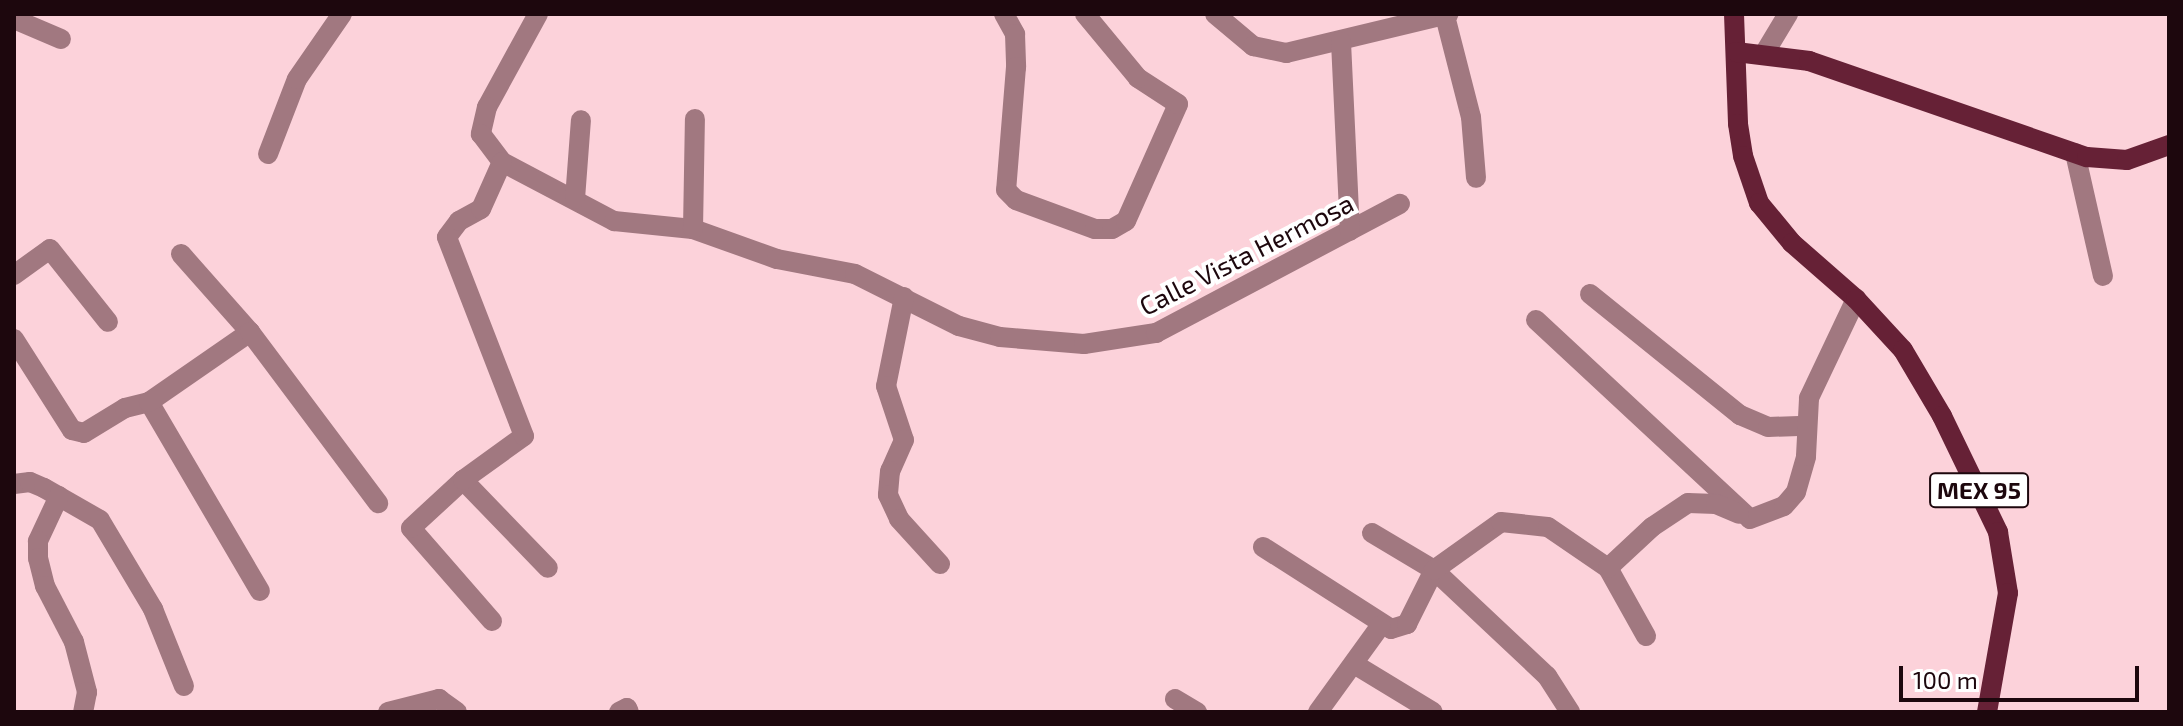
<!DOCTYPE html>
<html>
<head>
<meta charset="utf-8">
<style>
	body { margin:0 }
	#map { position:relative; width:2183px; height:726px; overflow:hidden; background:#fcd2da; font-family:"Exo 2",sans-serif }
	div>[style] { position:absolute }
	.minor>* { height:20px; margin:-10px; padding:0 10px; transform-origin:10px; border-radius:10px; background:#a17880 }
	.major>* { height:20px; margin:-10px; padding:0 10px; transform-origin:10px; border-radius:10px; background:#662136 }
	span { translate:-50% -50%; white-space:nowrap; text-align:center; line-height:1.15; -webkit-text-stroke:8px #fff; paint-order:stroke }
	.shield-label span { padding:2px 6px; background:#fff; border:2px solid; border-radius:6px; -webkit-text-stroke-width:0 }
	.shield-label { font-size:24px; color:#1d070d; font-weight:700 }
	.street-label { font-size:26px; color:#1d070d }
	.frame { position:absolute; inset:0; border:16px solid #1d070d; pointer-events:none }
	.scale { position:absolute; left:1899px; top:666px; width:240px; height:36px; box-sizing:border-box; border:4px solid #1d070d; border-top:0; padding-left:10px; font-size:24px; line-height:28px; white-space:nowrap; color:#1d070d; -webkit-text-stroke:6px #fff; paint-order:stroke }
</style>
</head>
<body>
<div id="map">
	<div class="minor">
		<i style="left:538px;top:14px;width:106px;rotate:118.7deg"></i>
		<i style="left:487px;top:107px;width:28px;rotate:103deg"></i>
		<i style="left:481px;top:134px;width:35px;rotate:53deg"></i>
		<i style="left:502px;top:162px;width:127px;rotate:27.8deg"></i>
		<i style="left:614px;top:221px;width:79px;rotate:5.8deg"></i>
		<i style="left:693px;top:229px;width:89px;rotate:19.7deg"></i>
		<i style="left:777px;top:259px;width:79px;rotate:10.9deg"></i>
		<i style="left:855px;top:274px;width:116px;rotate:26.6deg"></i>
		<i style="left:959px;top:326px;width:42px;rotate:15deg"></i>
		<i style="left:1000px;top:337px;width:84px;rotate:4.8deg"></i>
		<i style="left:1084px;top:344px;width:73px;rotate:-8.7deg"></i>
		<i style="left:1156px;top:333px;width:276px;rotate:-27.9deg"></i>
		<i style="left:1004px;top:14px;width:23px;rotate:61deg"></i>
		<i style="left:1015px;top:34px;width:33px;rotate:88deg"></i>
		<i style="left:1016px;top:67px;width:123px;rotate:94.6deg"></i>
		<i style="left:1006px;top:190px;width:14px;rotate:45deg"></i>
		<i style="left:1016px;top:200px;width:84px;rotate:20.2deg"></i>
		<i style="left:1095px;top:229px;width:17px"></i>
		<i style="left:1112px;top:229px;width:16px;rotate:-30deg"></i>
		<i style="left:1126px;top:221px;width:128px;rotate:-66deg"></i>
		<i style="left:1178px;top:104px;width:48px;rotate:-147deg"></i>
		<i style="left:1138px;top:78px;width:83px;rotate:-129.6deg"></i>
		<i style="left:1215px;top:14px;width:50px;rotate:40.1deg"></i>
		<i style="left:1253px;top:46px;width:34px;rotate:12deg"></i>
		<i style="left:1286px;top:53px;width:167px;rotate:-13.5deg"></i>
		<i style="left:1445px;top:16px;width:104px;rotate:75.6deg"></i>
		<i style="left:1471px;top:117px;width:61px;rotate:85.3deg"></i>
		<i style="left:14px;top:19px;width:51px;rotate:23.1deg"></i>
		<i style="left:1341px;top:42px;width:189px;rotate:87.3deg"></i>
		<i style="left:1764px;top:54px;width:47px;rotate:-59deg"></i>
		<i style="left:2075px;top:153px;width:126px;rotate:77.2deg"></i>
		<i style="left:268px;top:154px;width:80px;rotate:-68.9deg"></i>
		<i style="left:297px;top:79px;width:79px;rotate:-55.3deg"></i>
		<i style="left:575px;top:199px;width:79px;rotate:-85.7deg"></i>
		<i style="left:693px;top:229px;width:110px;rotate:-89deg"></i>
		<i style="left:181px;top:254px;width:104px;rotate:48.5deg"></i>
		<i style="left:14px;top:275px;width:44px;rotate:-35.8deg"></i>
		<i style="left:50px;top:249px;width:93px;rotate:51.5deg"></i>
		<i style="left:1590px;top:294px;width:193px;rotate:38.9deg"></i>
		<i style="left:1740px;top:415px;width:30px;rotate:23deg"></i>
		<i style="left:1768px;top:427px;width:38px;rotate:-2deg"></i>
		<i style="left:904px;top:297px;width:91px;rotate:101.4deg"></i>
		<i style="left:886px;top:386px;width:57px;rotate:71.6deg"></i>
		<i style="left:904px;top:440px;width:34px;rotate:114deg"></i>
		<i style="left:890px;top:471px;width:24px;rotate:95deg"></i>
		<i style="left:888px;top:495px;width:26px;rotate:65deg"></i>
		<i style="left:899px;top:519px;width:61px;rotate:47.7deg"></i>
		<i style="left:1536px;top:320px;width:292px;rotate:42.9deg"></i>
		<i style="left:1750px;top:519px;width:36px;rotate:-21deg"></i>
		<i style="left:1784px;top:506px;width:18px;rotate:-49deg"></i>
		<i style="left:1796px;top:492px;width:37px;rotate:-74deg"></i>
		<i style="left:1806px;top:456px;width:58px;rotate:-87deg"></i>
		<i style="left:1809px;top:398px;width:110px;rotate:-64.6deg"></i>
		<i style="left:14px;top:339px;width:108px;rotate:57.5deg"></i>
		<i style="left:72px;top:430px;width:12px;rotate:14deg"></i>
		<i style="left:84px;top:433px;width:48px;rotate:-31.4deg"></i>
		<i style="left:125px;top:408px;width:25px;rotate:-14deg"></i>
		<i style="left:149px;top:402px;width:219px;rotate:59.6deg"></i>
		<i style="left:149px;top:402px;width:123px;rotate:-34.7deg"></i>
		<i style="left:250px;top:332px;width:214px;rotate:53.2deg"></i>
		<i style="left:463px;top:480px;width:122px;rotate:46deg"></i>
		<i style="left:14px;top:484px;width:16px;rotate:-7deg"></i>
		<i style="left:30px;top:482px;width:15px;rotate:23deg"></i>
		<i style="left:44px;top:488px;width:64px;rotate:29.7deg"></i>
		<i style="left:100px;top:520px;width:104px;rotate:59.2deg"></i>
		<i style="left:153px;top:609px;width:83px;rotate:68.1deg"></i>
		<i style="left:59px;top:496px;width:50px;rotate:115deg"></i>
		<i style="left:38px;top:541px;width:17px;rotate:90deg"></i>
		<i style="left:38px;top:558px;width:29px;rotate:76deg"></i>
		<i style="left:45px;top:586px;width:63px;rotate:62.6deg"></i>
		<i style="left:74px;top:642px;width:52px;rotate:75.4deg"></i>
		<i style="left:87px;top:692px;width:20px;rotate:101deg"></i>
		<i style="left:1372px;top:533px;width:72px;rotate:30.8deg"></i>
		<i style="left:1434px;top:570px;width:155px;rotate:43.2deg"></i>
		<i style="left:1547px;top:676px;width:43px;rotate:57.4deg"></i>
		<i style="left:1263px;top:547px;width:152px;rotate:32.6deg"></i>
		<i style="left:1391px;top:629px;width:17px;rotate:-17deg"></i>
		<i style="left:1407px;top:624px;width:60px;rotate:-63.4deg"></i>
		<i style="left:1434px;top:570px;width:82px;rotate:-35.6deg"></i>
		<i style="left:1501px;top:522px;width:47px;rotate:6.1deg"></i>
		<i style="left:1548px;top:527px;width:73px;rotate:34.3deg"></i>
		<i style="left:1608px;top:568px;width:78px;rotate:60.8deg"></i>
		<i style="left:1608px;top:568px;width:60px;rotate:-43deg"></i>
		<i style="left:1652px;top:527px;width:43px;rotate:-33.7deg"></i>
		<i style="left:1688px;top:503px;width:28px;rotate:2deg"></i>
		<i style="left:1716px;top:504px;width:25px;rotate:23deg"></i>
		<i style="left:492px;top:621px;width:123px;rotate:-131.1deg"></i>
		<i style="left:411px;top:528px;width:71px;rotate:-42.7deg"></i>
		<i style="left:463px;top:480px;width:75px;rotate:-35.8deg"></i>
		<i style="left:524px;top:436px;width:213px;rotate:-111.2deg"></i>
		<i style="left:447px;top:237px;width:20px;rotate:-53deg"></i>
		<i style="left:459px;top:221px;width:25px;rotate:-29deg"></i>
		<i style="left:481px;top:209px;width:51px;rotate:-65.9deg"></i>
		<i style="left:1354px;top:664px;width:92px;rotate:31.3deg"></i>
		<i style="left:1175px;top:699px;width:26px;rotate:31deg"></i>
		<i style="left:388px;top:712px;width:53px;rotate:-14.3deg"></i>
		<i style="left:439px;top:699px;width:22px;rotate:36deg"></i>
		<i style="left:619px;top:712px;width:9px;rotate:-27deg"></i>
		<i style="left:627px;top:708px;width:4px;rotate:63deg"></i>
		<i style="left:1318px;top:712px;width:107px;rotate:-54.1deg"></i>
	</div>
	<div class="major">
		<i style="left:1734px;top:14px;width:110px;rotate:87.9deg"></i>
		<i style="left:1738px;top:124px;width:32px;rotate:81deg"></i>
		<i style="left:1743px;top:156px;width:50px;rotate:71.2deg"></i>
		<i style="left:1759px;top:203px;width:52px;rotate:50.5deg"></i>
		<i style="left:1792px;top:243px;width:85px;rotate:41.2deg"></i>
		<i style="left:1856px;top:299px;width:69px;rotate:47.3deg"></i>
		<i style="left:1903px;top:350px;width:77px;rotate:59.4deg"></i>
		<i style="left:1942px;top:416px;width:129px;rotate:64.2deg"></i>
		<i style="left:1998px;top:532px;width:62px;rotate:80.7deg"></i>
		<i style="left:2008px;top:593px;width:121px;rotate:100deg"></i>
		<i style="left:1736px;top:52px;width:74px;rotate:7deg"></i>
		<i style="left:1809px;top:61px;width:294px;rotate:19.1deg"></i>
		<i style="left:2087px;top:157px;width:40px;rotate:4.3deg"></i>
		<i style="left:2127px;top:160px;width:45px;rotate:-19.7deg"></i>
	</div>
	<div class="shield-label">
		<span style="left:1979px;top:490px">MEX 95</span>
	</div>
	<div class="street-label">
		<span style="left:1246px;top:254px;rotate:-27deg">Calle Vista Hermosa</span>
	</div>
	<div class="frame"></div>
	<div class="scale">100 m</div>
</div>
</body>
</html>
